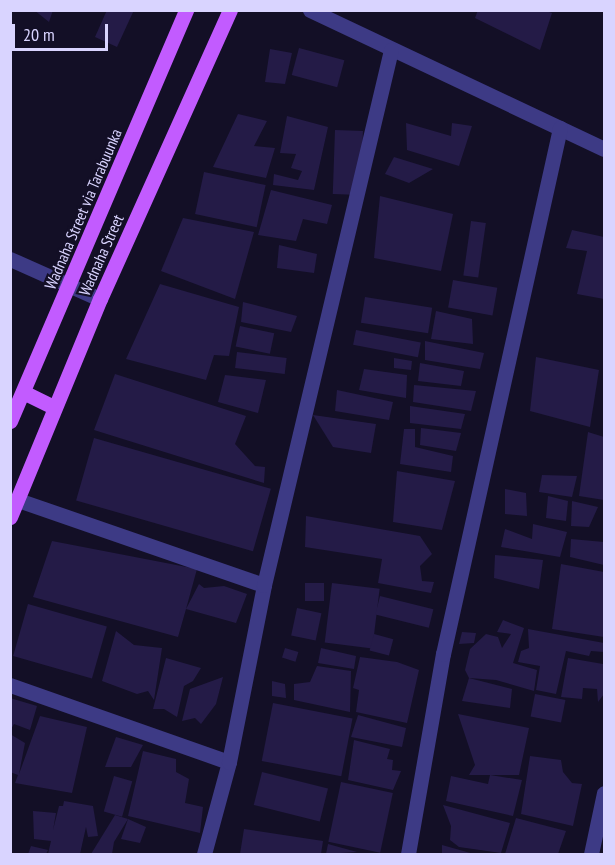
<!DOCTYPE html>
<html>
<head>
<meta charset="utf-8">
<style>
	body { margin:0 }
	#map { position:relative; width:615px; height:865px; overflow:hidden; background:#130f26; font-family:"PT Sans Narrow",sans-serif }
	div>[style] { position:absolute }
	.building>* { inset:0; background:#241b47; transform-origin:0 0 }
	.minor>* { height:15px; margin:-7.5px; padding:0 7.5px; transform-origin:7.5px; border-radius:7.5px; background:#3d3a85 }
	.major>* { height:15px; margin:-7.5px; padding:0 7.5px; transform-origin:7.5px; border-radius:7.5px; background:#c25bff }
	span { translate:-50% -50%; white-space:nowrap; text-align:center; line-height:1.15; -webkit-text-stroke:4.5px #130f26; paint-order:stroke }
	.street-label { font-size:16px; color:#d9d4ff }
	.frame { position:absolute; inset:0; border:12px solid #d9d4ff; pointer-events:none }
	.scale { position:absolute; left:12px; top:24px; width:96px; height:27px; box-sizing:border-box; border:3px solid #d9d4ff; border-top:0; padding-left:8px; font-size:18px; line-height:21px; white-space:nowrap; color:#d9d4ff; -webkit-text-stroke:4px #130f26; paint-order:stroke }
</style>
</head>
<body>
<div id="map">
	<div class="building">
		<i style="clip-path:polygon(34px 10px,53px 10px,49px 22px)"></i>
		<i style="clip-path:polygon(107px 10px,134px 10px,117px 47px,95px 37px)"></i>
		<i style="clip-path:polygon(478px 10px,543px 10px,552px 13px,540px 50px,475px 18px)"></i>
		<i style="left:299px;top:48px;width:47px;height:28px;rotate:15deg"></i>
		<i style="clip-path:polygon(270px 49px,292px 53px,285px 84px,265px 82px)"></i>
		<i style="clip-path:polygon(238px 114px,267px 121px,254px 146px,275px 148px,266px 178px,213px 167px)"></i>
		<i style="clip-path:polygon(287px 116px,328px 127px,314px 190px,273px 185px,274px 174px,298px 180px,302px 171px,291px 168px,296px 154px,280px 153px)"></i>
		<i style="clip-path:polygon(406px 123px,451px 136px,452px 123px,472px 126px,459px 166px,407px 150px)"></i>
		<i style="left:335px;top:130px;width:28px;height:64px;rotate:2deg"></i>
		<i style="clip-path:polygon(394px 157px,433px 169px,409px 183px,385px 174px)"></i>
		<i style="left:204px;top:172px;width:63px;height:43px;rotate:12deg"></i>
		<i style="clip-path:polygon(271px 190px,332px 205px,327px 224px,303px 219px,296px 241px,258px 235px)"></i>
		<i style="clip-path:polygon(380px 196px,453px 214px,441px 271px,374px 258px)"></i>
		<i style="clip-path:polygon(183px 218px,254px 232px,235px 299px,161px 271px)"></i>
		<i style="left:471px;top:221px;width:15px;height:55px;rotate:8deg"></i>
		<i style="clip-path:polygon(572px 230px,604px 237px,604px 299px,577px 294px,587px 251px,566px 248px)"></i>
		<i style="clip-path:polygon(279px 245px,317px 254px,314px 273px,277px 268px)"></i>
		<i style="left:453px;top:280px;width:45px;height:28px;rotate:10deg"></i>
		<i style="clip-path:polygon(160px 284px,239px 307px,229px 356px,214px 355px,206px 380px,126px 359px)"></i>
		<i style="left:365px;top:297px;width:68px;height:26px;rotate:9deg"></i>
		<i style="clip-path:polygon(243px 302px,297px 316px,291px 332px,241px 322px)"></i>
		<i style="clip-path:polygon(436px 311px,472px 319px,473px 344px,431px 339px)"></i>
		<i style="left:240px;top:326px;width:35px;height:21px;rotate:12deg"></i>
		<i style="left:356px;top:330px;width:66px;height:15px;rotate:11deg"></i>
		<i style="clip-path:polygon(425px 341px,484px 353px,480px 369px,425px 360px)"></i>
		<i style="left:237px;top:352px;width:50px;height:16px;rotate:7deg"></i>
		<i style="clip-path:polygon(536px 357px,599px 370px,590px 427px,530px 411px)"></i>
		<i style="clip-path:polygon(394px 358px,412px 361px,411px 370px,394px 368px)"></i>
		<i style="clip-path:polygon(420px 363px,464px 371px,461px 386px,418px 381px)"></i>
		<i style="clip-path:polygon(364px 369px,407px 375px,406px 398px,359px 390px)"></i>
		<i style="clip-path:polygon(115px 374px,246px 416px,235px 444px,255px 466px,265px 467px,264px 483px,94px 430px)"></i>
		<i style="clip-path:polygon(225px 375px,266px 380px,258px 413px,218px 402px)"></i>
		<i style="clip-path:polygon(414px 385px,476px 391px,471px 411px,413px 402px)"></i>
		<i style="clip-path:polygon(337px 390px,393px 402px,389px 420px,335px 411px)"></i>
		<i style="clip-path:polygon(410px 406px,465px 414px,461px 429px,410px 423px)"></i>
		<i style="clip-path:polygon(313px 415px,376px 424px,371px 453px,333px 447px)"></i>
		<i style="clip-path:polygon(421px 428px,461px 433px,456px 451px,420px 445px)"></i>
		<i style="clip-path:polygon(404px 429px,415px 429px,415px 447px,453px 456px,451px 472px,400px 464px)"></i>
		<i style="clip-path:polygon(588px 432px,604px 437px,604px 500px,579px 496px)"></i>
		<i style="left:94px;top:438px;width:184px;height:65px;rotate:16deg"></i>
		<i style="clip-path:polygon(397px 471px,455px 481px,442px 530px,393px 522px)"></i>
		<i style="clip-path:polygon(542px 475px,577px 476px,572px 497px,539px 492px)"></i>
		<i style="clip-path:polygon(505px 489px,526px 493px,527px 516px,505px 514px)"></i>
		<i style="clip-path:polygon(548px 496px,568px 501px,566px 521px,546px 518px)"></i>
		<i style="clip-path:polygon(572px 501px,598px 507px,589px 527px,571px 526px)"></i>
		<i style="clip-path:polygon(306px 516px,420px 536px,432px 554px,420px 566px,422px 581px,434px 582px,431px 593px,378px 583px,382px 559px,305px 547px)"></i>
		<i style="clip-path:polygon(533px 524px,567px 532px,560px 557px,501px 547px,505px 529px,532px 539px)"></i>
		<i style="clip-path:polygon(571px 539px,604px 542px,604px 565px,570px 557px)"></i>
		<i style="clip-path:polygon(52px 541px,197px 569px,186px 609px,199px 584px,204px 588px,224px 586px,247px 594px,236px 623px,186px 609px,178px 637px,33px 597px)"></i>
		<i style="clip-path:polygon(495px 555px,543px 560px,539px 589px,494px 578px)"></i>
		<i style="clip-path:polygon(561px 564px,604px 572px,604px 637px,552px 629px)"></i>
		<i style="left:305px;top:583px;width:19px;height:18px"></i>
		<i style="left:332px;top:583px;width:48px;height:60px;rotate:7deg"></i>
		<i style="left:380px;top:596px;width:55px;height:19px;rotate:14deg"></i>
		<i style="left:28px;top:604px;width:82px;height:54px;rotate:16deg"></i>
		<i style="left:297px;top:608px;width:25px;height:28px;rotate:12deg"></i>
		<i style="clip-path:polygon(503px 620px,524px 628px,513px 663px,537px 670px,534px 691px,496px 680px,469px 678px,465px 670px,470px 649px,486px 634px,498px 637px,502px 648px,511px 634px,497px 632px)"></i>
		<i style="clip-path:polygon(528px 629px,604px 643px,604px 652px,591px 651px,589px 656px,566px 651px,556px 694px,536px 690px,540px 666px,518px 662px,521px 651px,529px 648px)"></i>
		<i style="clip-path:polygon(116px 631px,134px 645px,162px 648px,154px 700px,148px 691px,137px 694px,102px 681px)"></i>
		<i style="clip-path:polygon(462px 632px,476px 633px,474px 643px,459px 644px)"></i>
		<i style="left:374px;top:634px;width:20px;height:17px;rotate:15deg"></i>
		<i style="left:285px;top:648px;width:14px;height:10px;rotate:17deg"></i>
		<i style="clip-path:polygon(321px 648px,356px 656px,354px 669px,318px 663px)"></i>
		<i style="clip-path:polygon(360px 657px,397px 662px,419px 670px,407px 723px,356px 712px,359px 690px,353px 688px)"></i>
		<i style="clip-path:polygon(166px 658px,201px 668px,193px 681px,184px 686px,177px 717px,164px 709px,153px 709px)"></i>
		<i style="clip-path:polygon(568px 658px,603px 664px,604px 694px,598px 702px,597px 689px,583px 688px,582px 699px,561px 697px)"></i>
		<i style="clip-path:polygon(317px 666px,351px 671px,350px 712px,294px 700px,294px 684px,310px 682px)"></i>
		<i style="clip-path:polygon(223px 677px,216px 704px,201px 724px,195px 718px,182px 721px,190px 689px)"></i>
		<i style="clip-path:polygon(469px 678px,512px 689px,510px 708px,462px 701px)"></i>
		<i style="clip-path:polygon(272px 681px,285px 684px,286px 698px,272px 696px)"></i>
		<i style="left:535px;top:694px;width:31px;height:23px;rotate:11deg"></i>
		<i style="clip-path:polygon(10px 698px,37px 706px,30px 730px,14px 724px,10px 731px)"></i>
		<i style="left:273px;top:703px;width:81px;height:59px;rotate:11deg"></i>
		<i style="clip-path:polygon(458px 714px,529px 728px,519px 775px,469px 775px,475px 765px)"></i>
		<i style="clip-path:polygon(358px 715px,406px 728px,402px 747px,351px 737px)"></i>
		<i style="clip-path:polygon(40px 716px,87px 727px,72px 793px,15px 783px,18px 775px,10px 772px,10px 734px,25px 743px,19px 774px)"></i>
		<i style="clip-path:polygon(116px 737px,143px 745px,131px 767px,105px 767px)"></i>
		<i style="clip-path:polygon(354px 740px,390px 749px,387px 759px,393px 760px,392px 770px,401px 771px,393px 790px,348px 780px)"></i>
		<i style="clip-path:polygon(143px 751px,176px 759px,176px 772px,189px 779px,185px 803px,203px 807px,200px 833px,128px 816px)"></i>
		<i style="clip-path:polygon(530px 756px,561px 760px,563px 772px,572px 783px,582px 784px,573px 826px,521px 814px)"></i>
		<i style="left:262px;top:772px;width:68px;height:34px;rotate:14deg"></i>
		<i style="clip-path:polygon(490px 775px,522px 780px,513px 816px,446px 801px,451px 776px,488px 784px)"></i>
		<i style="left:114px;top:776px;width:19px;height:37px;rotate:16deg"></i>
		<i style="left:341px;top:782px;width:53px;height:61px;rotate:12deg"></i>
		<i style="clip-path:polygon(64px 801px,93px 806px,98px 836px,88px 837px,86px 827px,80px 854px,48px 854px,51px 841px,34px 839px,33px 811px,56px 813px,53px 830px,59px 806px,63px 806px)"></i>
		<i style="clip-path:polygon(443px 805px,510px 823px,501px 853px,459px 847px,450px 840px,451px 826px)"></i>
		<i style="clip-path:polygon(115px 815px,128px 819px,114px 842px,112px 854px,91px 854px)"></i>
		<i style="clip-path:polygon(516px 818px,566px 831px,558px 854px,505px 854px)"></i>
		<i style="clip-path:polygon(128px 819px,146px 827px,140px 843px,121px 839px)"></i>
		<i style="clip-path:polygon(244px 829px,323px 841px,321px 854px,240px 854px)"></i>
		<i style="clip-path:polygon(328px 844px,357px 852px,326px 854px)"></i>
		<i style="clip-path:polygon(442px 845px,474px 854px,442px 854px)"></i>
		<i style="clip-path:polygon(31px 846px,48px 850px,46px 854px,28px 854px)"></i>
	</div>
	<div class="minor">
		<i style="left:310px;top:10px;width:325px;rotate:25.3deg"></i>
		<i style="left:10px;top:259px;width:98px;rotate:24deg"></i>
		<i style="left:18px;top:500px;width:260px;rotate:19.1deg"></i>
		<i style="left:10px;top:685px;width:232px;rotate:19.4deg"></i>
		<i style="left:204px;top:854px;width:95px;rotate:-74.8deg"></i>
		<i style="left:229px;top:762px;width:180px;rotate:-78.8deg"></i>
		<i style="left:264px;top:585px;width:550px;rotate:-76.65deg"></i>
		<i style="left:408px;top:854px;width:203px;rotate:-80.1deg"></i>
		<i style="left:443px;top:654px;width:539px;rotate:-77.46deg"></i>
		<i style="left:591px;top:854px;width:62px;rotate:-78deg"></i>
	</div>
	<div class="major">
		<i style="left:23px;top:392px;width:34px;rotate:26deg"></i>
		<i style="left:10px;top:421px;width:447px;rotate:-66.8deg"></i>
		<i style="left:10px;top:517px;width:236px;rotate:-67.6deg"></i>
		<i style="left:100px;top:299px;width:317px;rotate:-65.8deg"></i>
	</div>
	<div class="street-label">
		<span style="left:83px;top:209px;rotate:-67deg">Wadnaha Street via Tarabuunka</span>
		<span style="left:101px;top:255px;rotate:-66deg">Wadnaha Street</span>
	</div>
	<div class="frame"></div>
	<div class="scale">20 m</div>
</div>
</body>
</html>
